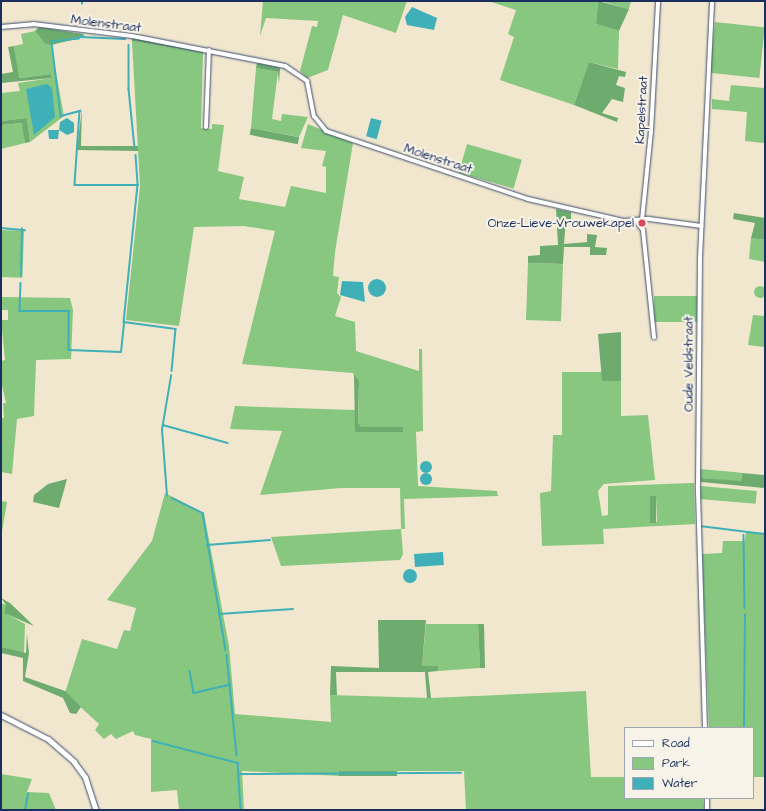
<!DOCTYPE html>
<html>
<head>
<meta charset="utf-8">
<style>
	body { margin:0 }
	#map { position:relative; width:766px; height:811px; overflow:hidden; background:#f1e7cf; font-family:"Architects Daughter",sans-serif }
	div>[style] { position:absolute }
	.green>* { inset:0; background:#87c77f; transform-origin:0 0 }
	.round { border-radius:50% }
	.forest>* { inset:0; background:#6dac6e; transform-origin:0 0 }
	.water>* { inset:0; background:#3fb0b7; transform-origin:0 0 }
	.stream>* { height:1.5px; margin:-0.75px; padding:0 0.75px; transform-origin:0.75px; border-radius:0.75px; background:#3fb0b7 }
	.roads { filter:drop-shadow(0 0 1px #3b4b6f) drop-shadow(0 0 1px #3b4b6f) }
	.minor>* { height:4px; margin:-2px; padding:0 2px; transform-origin:2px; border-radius:2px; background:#fff }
	.tertiary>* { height:5px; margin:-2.5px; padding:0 2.5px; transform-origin:2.5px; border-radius:2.5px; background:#fff }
	.dots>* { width:11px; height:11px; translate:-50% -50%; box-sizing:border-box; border:2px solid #f7f3e8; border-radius:50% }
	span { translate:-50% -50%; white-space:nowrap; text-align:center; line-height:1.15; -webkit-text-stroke:4px #f7f3e8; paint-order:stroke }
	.street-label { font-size:13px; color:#1b2f5e }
	.poi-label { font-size:13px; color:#1b2f5e }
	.right { translate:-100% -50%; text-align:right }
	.frame { position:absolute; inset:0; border:2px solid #1b2f5e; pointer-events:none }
	.legend { position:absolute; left:624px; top:727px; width:130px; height:72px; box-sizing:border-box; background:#f7f3e8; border:1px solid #9fa5b1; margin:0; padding:5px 7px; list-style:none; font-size:12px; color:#1b2f5e }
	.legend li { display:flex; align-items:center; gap:8px; height:20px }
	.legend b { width:20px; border:1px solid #9fa5b1 }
</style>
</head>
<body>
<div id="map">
	<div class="green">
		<i style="clip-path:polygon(263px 1px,407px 1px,396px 33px,343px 15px,328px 70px,307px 78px,300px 71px,312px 26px,317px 27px,318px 21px,266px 18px,260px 36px)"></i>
		<i style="clip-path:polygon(488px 1px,598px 1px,596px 24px,619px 31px,618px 69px,589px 62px,574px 105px,500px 80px,514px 37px,508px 34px,516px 10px)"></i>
		<i style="clip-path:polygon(601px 1px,631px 1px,629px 9px)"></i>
		<i style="left:715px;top:22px;width:50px;height:51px;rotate:6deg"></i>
		<i style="clip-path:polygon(35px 31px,45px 44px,51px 45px,64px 116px,30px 142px,27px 118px,1px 121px,1px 93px,20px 91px,18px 83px,52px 78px,51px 74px,18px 78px,14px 46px,23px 44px,21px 34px)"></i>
		<i style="clip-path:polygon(132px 41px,203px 53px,201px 128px,212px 129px,212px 124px,224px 125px,218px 171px,244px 177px,239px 199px,285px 207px,291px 186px,326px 193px,326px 167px,322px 166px,326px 151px,301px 148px,308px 124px,353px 143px,335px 252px,333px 276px,339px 277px,337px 293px,341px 297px,335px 316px,355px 322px,356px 351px,419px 371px,419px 349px,422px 349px,423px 431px,416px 432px,418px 486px,497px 491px,498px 496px,404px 499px,405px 529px,401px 529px,403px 554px,400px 560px,281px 566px,271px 537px,401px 529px,400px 488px,341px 488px,260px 495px,282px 431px,230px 429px,235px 406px,355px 410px,355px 432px,362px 427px,358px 423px,359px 389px,353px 373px,242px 364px,275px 231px,244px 226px,194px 227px,179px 326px,126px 320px,140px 186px)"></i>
		<i style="clip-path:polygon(256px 68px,278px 72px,272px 119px,281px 121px,282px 114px,308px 117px,299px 137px,251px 128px)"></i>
		<i style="clip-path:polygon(731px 85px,765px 88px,765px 143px,745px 141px,747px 112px,712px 109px,712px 99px,729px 101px)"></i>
		<i style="clip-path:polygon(23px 123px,25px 143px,1px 149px,1px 125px)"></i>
		<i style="left:467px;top:144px;width:57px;height:30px;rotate:16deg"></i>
		<i style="left:1px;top:230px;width:23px;height:47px;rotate:2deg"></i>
		<i style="clip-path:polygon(751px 238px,765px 240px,765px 262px,749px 259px)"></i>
		<i style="left:528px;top:263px;width:35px;height:57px;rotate:2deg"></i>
		<i class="round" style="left:754px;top:286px;width:12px;height:12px"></i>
		<i style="left:697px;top:296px;width:26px;height:43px;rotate:90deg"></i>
		<i style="clip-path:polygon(1px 297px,70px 298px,73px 310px,71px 359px,36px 360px,34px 416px,17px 419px,12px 474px,1px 472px,1px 418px,4px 418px,3px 403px,6px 403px,1px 381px,1px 361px,5px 360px,1px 320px,8px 320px,8px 310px,1px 310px)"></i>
		<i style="clip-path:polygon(753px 315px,765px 316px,765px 347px,748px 345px)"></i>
		<i style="clip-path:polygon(evenodd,562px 372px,602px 372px,602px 381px,621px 381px,621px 416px,648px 415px,655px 480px,604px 484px,598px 491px,602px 516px,608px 515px,608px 486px,694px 483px,695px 524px,603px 529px,604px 544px,542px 546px,540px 493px,551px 491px,553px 435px,562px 435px,562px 372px,650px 496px,656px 496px,657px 522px,652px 522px,650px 496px)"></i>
		<i style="left:700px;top:469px;width:42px;height:9px;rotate:5deg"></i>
		<i style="left:701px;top:486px;width:56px;height:13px;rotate:5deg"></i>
		<i style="clip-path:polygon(165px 493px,204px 513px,229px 646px,235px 714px,331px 722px,330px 695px,431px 698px,586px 691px,591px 777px,625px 777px,625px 798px,703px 798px,704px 810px,466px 810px,464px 771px,340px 771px,340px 776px,242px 771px,244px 810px,179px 810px,177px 790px,151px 792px,151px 739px,135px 735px,133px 731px,116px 739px,111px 734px,104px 739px,95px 730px,99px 724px,65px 693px,82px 639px,117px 649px,124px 630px,130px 631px,136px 608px,107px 600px,152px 541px)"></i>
		<i style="clip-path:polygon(1px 501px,7px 502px,1px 537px)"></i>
		<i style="clip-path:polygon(746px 531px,765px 533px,765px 777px,753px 777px,753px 728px,709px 728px,702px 554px,722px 553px,723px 541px,745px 541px)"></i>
		<i style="clip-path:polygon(1px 603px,7px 605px,5px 613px,25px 624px,24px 654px,1px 647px)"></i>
		<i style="clip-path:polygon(426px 624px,478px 624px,480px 668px,438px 671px,438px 666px,422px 666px)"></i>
		<i style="clip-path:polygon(1px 774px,32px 779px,27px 792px,49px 793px,56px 810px,1px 810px)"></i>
	</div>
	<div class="forest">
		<i style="clip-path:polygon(598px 1px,629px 9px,619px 31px,596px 24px)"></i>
		<i style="clip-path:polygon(39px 27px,83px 34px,85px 37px,51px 45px,45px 44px,35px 31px)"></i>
		<i style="clip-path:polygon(132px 38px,203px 51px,203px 53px,132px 41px)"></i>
		<i style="clip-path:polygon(14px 46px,19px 78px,51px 74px,52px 78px,1px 83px,1px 74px,13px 72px,8px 47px)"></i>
		<i style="clip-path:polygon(589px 62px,626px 72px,625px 77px,619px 76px,616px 85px,625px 88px,623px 102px,612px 99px,602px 113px,618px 118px,617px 122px,574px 105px)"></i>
		<i style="clip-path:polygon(257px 63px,280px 68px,279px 84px,278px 72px,256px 68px)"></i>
		<i style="clip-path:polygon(82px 108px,81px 146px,138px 146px,138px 151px,77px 150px)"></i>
		<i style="clip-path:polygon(27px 118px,30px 142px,25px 143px,22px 123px,1px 125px,1px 121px)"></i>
		<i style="left:251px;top:128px;width:49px;height:7px;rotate:11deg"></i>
		<i style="clip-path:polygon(556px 209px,571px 212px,571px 219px,566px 219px,564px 244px,587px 242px,587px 234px,597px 235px,595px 247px,607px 248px,606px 255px,590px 255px,590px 247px,564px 247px,563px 264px,528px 263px,528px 256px,540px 255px,540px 246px,558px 245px)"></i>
		<i style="clip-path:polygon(734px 213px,765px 218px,765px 240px,751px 238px,755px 223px,733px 219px)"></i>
		<i style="clip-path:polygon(621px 332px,621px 381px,602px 381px,598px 334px)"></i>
		<i style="clip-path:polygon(354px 374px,359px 381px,358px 423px,362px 427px,403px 427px,403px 432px,355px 432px)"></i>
		<i style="clip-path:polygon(742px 473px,765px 475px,765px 488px,701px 482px,701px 478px,741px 481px)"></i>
		<i style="clip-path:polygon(67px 479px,59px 508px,33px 502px,34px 495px,48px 484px)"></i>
		<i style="left:650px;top:496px;width:6px;height:27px"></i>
		<i style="clip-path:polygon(1px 598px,10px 603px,34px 626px,4px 613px,6px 605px)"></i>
		<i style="clip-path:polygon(378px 620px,426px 620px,422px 666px,438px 666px,438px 671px,428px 672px,431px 698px,427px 698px,425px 672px,336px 672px,337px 695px,330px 695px,331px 666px,379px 668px)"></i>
		<i style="clip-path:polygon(478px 624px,484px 624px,485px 668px,480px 668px)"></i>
		<i style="clip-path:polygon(27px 634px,29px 653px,25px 677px,65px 691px,81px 707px,76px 714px,70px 713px,63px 698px,23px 681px,23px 658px,1px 653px,1px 647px,26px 653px)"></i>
		<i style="left:339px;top:771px;width:58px;height:5px"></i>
	</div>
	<div class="water">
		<i style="clip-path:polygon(412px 7px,437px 18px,434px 30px,407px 25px,405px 17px)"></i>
		<i style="clip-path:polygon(47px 84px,52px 88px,55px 117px,34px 135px,26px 89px)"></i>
		<i style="clip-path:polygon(67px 118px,74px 123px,74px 132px,67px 135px,59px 130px,58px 139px,49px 139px,48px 130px,59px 130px,60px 122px)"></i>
		<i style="left:371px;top:118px;width:11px;height:19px;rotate:15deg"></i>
		<i class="round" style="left:368px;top:279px;width:18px;height:18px"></i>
		<i style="clip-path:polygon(342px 281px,363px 282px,365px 302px,340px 295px)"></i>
		<i class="round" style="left:420px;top:461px;width:12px;height:12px"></i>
		<i class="round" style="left:420px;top:473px;width:12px;height:12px"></i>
		<i style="left:443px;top:552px;width:13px;height:29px;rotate:86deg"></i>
		<i class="round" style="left:403px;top:569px;width:14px;height:14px"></i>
	</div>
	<div class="stream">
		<i style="left:82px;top:4px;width:3px;rotate:-90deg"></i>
		<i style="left:81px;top:35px;width:4px;rotate:117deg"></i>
		<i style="left:79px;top:39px;width:27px;rotate:174deg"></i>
		<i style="left:52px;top:42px;width:75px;rotate:83.1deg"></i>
		<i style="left:61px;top:116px;width:20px;rotate:-15deg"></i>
		<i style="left:80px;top:111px;width:74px;rotate:93.9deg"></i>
		<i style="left:75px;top:185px;width:63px"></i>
		<i style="left:138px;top:185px;width:138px;rotate:95.8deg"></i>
		<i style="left:124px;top:322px;width:52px;rotate:7.7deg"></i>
		<i style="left:176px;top:329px;width:42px;rotate:95.4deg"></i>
		<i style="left:80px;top:37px;width:45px;rotate:2.5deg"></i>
		<i style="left:129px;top:45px;width:44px;rotate:90deg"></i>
		<i style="left:129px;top:89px;width:59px;rotate:84.2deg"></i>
		<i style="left:136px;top:155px;width:30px;rotate:86deg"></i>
		<i style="left:1px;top:228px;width:24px;rotate:5deg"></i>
		<i style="left:21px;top:276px;width:47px;rotate:-88.8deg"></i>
		<i style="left:21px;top:283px;width:28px;rotate:92deg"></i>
		<i style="left:20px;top:311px;width:49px"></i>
		<i style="left:69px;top:311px;width:39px;rotate:90deg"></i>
		<i style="left:69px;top:350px;width:52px;rotate:2.2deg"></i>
		<i style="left:121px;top:352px;width:30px;rotate:-84deg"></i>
		<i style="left:163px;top:425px;width:67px;rotate:15.5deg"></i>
		<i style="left:167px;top:496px;width:66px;rotate:-94.3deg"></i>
		<i style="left:162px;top:430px;width:55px;rotate:-80.5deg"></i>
		<i style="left:172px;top:498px;width:34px;rotate:26deg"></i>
		<i style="left:203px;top:513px;width:139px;rotate:80.5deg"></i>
		<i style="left:700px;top:526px;width:65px;rotate:7deg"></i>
		<i style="left:744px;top:535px;width:73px;rotate:89.2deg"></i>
		<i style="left:207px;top:545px;width:63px;rotate:-4.5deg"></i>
		<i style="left:219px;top:614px;width:74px;rotate:-3.9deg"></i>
		<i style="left:227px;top:655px;width:101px;rotate:84.3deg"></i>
		<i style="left:190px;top:671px;width:22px;rotate:80deg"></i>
		<i style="left:194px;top:693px;width:37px;rotate:-13deg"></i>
		<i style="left:744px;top:728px;width:113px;rotate:-89.5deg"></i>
		<i style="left:153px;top:741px;width:88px;rotate:14.5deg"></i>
		<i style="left:238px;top:763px;width:47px;rotate:86.3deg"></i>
		<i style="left:239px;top:774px;width:222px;rotate:-0.3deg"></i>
		<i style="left:25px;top:810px;width:16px;rotate:-79deg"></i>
	</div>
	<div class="roads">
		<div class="minor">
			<i style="left:1px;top:27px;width:32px;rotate:-5deg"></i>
			<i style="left:33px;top:24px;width:100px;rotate:6.9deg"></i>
			<i style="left:132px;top:36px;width:156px;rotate:11.1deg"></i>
			<i style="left:285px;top:66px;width:27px;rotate:34deg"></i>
			<i style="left:307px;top:81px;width:36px;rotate:79deg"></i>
			<i style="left:314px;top:116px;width:19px;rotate:51deg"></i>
			<i style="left:326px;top:131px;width:213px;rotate:18.6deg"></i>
			<i style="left:528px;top:199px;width:98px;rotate:12.9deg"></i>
			<i style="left:624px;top:221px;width:25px;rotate:-5deg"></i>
			<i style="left:649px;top:219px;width:53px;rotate:7.5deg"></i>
			<i style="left:206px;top:127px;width:77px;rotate:-87.8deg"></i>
			<i style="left:642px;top:220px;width:88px;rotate:-84.2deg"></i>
			<i style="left:651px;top:132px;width:131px;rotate:-86.9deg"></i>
			<i style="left:637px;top:222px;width:10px;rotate:53deg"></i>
			<i style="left:643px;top:230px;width:108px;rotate:84.1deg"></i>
			<i style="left:705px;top:728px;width:243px;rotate:-91.7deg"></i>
			<i style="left:698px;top:485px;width:227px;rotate:-89.5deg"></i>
			<i style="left:700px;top:258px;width:257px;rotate:-87.3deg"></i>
			<i style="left:707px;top:798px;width:12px;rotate:90deg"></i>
		</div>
		<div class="tertiary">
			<i style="left:1px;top:715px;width:53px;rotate:27.1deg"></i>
			<i style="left:48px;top:739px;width:35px;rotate:41deg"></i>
			<i style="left:74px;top:762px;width:19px;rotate:54deg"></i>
			<i style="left:85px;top:777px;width:35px;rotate:72deg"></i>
		</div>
	</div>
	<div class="dots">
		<i style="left:642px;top:223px;background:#d1495b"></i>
	</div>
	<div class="street-label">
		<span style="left:106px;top:24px;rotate:7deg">Molenstraat</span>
		<span style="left:642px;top:110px;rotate:-87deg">Kapelstraat</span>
		<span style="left:438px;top:159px;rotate:18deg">Molenstraat</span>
		<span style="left:689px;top:364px;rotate:-90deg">Oude Veldstraat</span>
	</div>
	<div class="poi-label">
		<span class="right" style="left:634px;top:223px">Onze-Lieve-Vrouwekapel</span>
	</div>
	<div class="frame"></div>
	<ul class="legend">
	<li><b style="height:5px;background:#fff"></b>Road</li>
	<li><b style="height:11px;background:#87c77f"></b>Park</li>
	<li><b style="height:11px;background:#3fb0b7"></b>Water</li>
	</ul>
</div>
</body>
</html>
